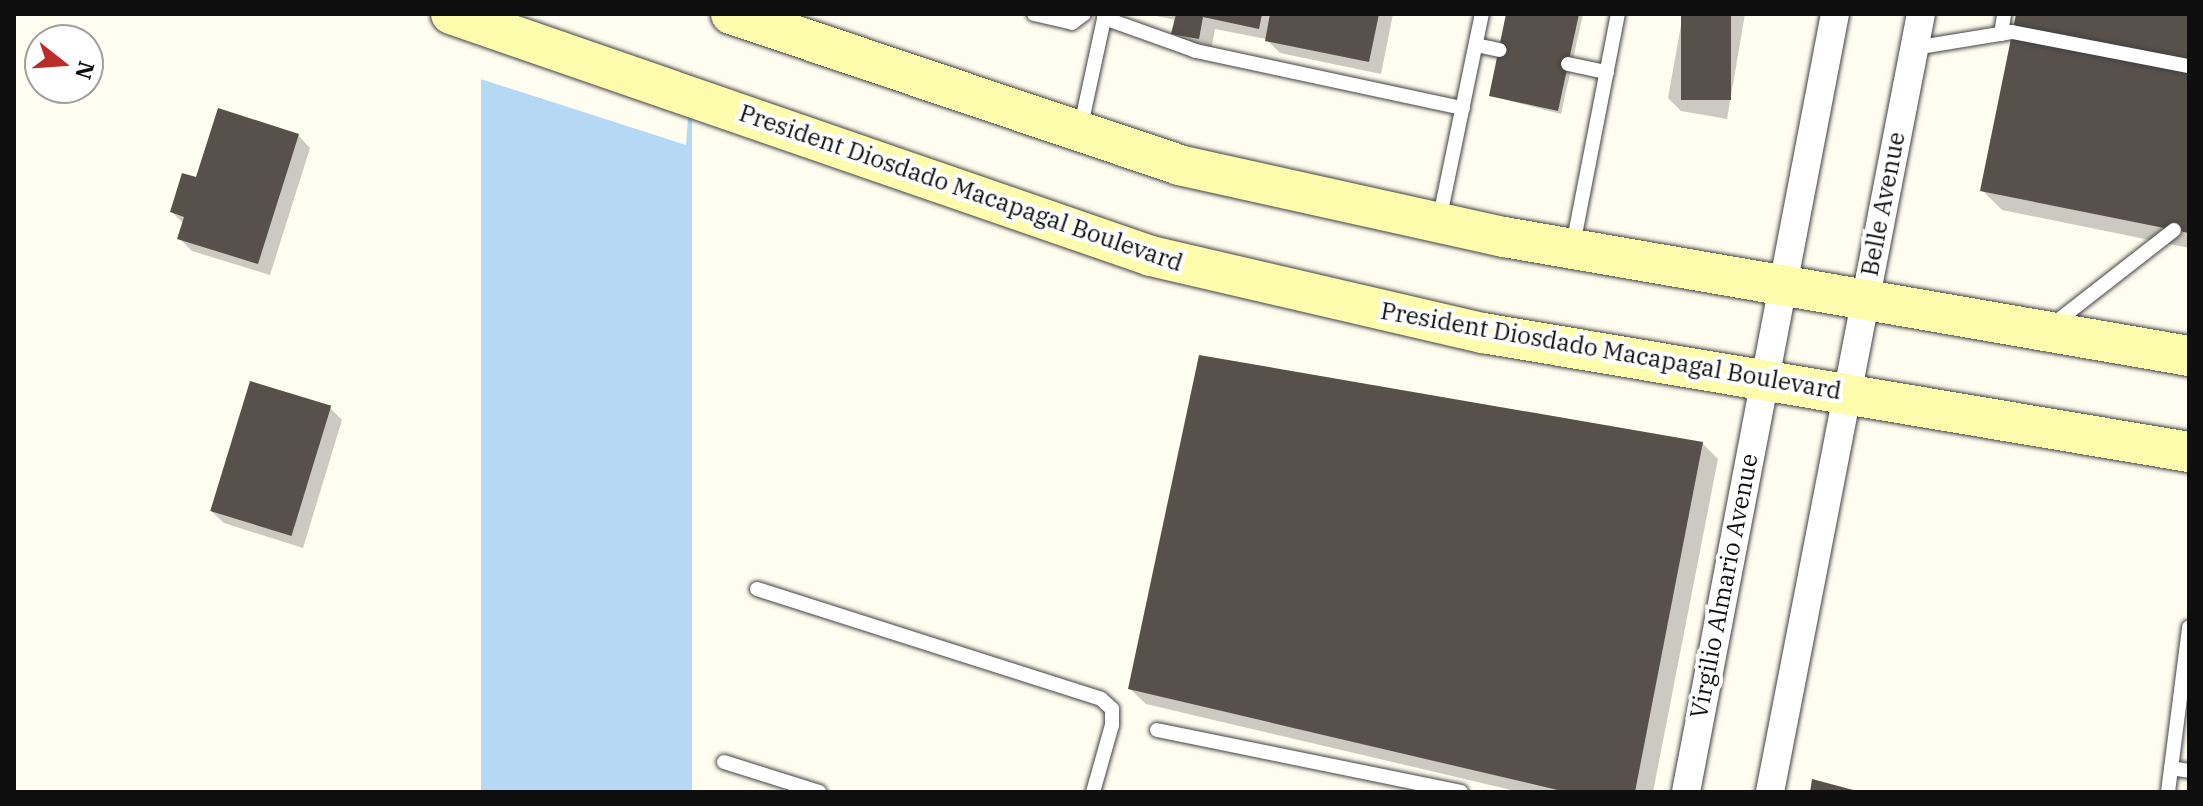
<!DOCTYPE html>
<html>
<head>
<meta charset="utf-8">
<style>
	body { margin:0 }
	#map { position:relative; width:2203px; height:806px; overflow:hidden; background:#fffdf0; font-family:"IBM Plex Serif",serif }
	div>[style] { position:absolute }
	.water>* { inset:0; background:#b5d8f5; transform-origin:0 0 }
	.pier>* { inset:0; background:#fffdf0 }
	.shadow>* { inset:0; background:#0003 }
	.building>* { inset:0; background:#57504b; transform-origin:0 0 }
	.roads { filter:drop-shadow(0 0 2px #414141) drop-shadow(0 0 2px #414141) }
	.service>* { height:14px; margin:-7px; padding:0 7px; transform-origin:7px; border-radius:7px; background:#fff }
	.minor>* { height:28px; margin:-14px; padding:0 14px; transform-origin:14px; border-radius:14px; background:#fff }
	.secondary>* { height:40px; margin:-20px; padding:0 20px; transform-origin:20px; border-radius:20px; background:#fdfbac }
	span { translate:-50% -50%; white-space:nowrap; text-align:center; line-height:1.15; -webkit-text-stroke:8px #fff; paint-order:stroke }
	.street-label { font-size:24px; color:#0e0e0e }
	.frame { position:absolute; inset:0; border:16px solid #0e0e0e; pointer-events:none }
	.north { position:absolute; left:24px; top:24px; width:80px; height:80px; box-sizing:border-box; background:#fff; border:2px solid #9f9f9f; border-radius:50%; rotate:107deg; font-size:22px; font-weight:700; line-height:32px; text-align:center; color:#0e0e0e }
	.north::after { content:''; display:block; margin:auto; width:28px; height:36px; background:#bd2d28; clip-path:polygon(50% 0,100% 100%,50% 72%,0 100%) }
</style>
</head>
<body>
<div id="map">
	<div class="water">
		<i style="left:481px;top:14px;width:211px;height:780px"></i>
	</div>
	<div class="pier">
		<i style="clip-path:polygon(477px 14px,696px 14px,686px 145px,471px 76px)"></i>
	</div>
	<div class="shadow">
		<i style="clip-path:polygon(1147px 14px,1393px 14px,1381px 74px,1280px 53px,1266px 39px,1215px 29px,1211px 51px,1186px 46px,1173px 33px,1176px 20px)"></i>
		<i style="clip-path:polygon(1508px 14px,1583px 14px,1561px 114px,1491px 96px)"></i>
		<i style="clip-path:polygon(1683px 14px,1745px 14px,1727px 119px,1681px 111px,1668px 98px)"></i>
		<i style="clip-path:polygon(2017px 14px,2189px 14px,2189px 248px,2002px 210px,1982px 190px)"></i>
		<i style="clip-path:polygon(298px 135px,310px 148px,270px 275px,192px 251px,179px 238px,184px 224px,172px 212px)"></i>
		<i style="clip-path:polygon(330px 408px,342px 420px,303px 548px,224px 523px,211px 511px)"></i>
		<i style="clip-path:polygon(1702px 443px,1718px 459px,1653px 792px,1520px 792px,1146px 704px,1130px 689px)"></i>
	</div>
	<div class="building">
		<i style="clip-path:polygon(1176px 14px,1262px 14px,1259px 29px,1203px 17px,1199px 39px,1171px 34px)"></i>
		<i style="clip-path:polygon(1270px 14px,1379px 14px,1369px 62px,1265px 41px)"></i>
		<i style="clip-path:polygon(1506px 14px,1579px 14px,1558px 111px,1489px 96px)"></i>
		<i style="left:1681px;top:14px;width:50px;height:86px"></i>
		<i style="clip-path:polygon(2016px 14px,2189px 14px,2189px 233px,1980px 191px)"></i>
		<i style="clip-path:polygon(218px 108px,299px 134px,258px 264px,177px 239px,184px 217px,170px 212px,182px 173px,196px 177px)"></i>
		<i style="clip-path:polygon(1199px 355px,1703px 442px,1635px 792px,1566px 792px,1128px 689px)"></i>
		<i style="left:250px;top:381px;width:85px;height:136px;rotate:17deg"></i>
		<i style="clip-path:polygon(1812px 779px,1857px 791px,1857px 792px,1810px 792px)"></i>
	</div>
	<div class="roads">
		<div class="service">
			<i style="left:1034px;top:14px;width:39px;rotate:13deg"></i>
			<i style="left:1072px;top:23px;width:15px;rotate:-37deg"></i>
			<i style="left:1104px;top:18px;width:98px;rotate:19.7deg"></i>
			<i style="left:1196px;top:51px;width:273px;rotate:12.1deg"></i>
			<i style="left:2001px;top:34px;width:20px;rotate:-81deg"></i>
			<i style="left:1476px;top:45px;width:24px;rotate:12deg"></i>
			<i style="left:1914px;top:48px;width:99px;rotate:-9.3deg"></i>
			<i style="left:2012px;top:32px;width:180px;rotate:10.9deg"></i>
			<i style="left:1568px;top:64px;width:40px;rotate:12deg"></i>
			<i style="left:1080px;top:130px;width:119px;rotate:-77.8deg"></i>
			<i style="left:1439px;top:221px;width:211px;rotate:-78.3deg"></i>
			<i style="left:1573px;top:245px;width:235px;rotate:-79deg"></i>
			<i style="left:2051px;top:326px;width:156px;rotate:-38deg"></i>
			<i style="left:757px;top:589px;width:361px;rotate:17.7deg"></i>
			<i style="left:1101px;top:699px;width:15px;rotate:42deg"></i>
			<i style="left:1112px;top:709px;width:16px;rotate:90deg"></i>
			<i style="left:1112px;top:725px;width:70px;rotate:105.8deg"></i>
			<i style="left:1157px;top:730px;width:310px;rotate:11.5deg"></i>
			<i style="left:724px;top:762px;width:100px;rotate:17.5deg"></i>
			<i style="left:2171px;top:768px;width:18px;rotate:9deg"></i>
			<i style="left:2168px;top:792px;width:166px;rotate:-82.7deg"></i>
		</div>
		<div class="minor">
			<i style="left:1686px;top:792px;width:792px;rotate:-79.16deg"></i>
			<i style="left:1770px;top:792px;width:793px;rotate:-79.02deg"></i>
		</div>
		<div class="secondary">
			<i style="left:451px;top:14px;width:741px;rotate:19.07deg"></i>
			<i style="left:1151px;top:256px;width:341px;rotate:13.1deg"></i>
			<i style="left:1483px;top:333px;width:716px;rotate:9.57deg"></i>
			<i style="left:731px;top:14px;width:473px;rotate:18.6deg"></i>
			<i style="left:1179px;top:165px;width:333px;rotate:12.5deg"></i>
			<i style="left:1504px;top:237px;width:695px;rotate:9.86deg"></i>
		</div>
	</div>
	<div class="street-label">
		<span style="left:961px;top:188px;rotate:19deg">President Diosdado Macapagal Boulevard</span>
		<span style="left:1883px;top:204px;rotate:-79deg">Belle Avenue</span>
		<span style="left:1611px;top:351px;rotate:10deg">President Diosdado Macapagal Boulevard</span>
		<span style="left:1724px;top:586px;rotate:-79deg">Virgilio Almario Avenue</span>
	</div>
	<div class="frame"></div>
	<div class="north">N</div>
</div>
</body>
</html>
